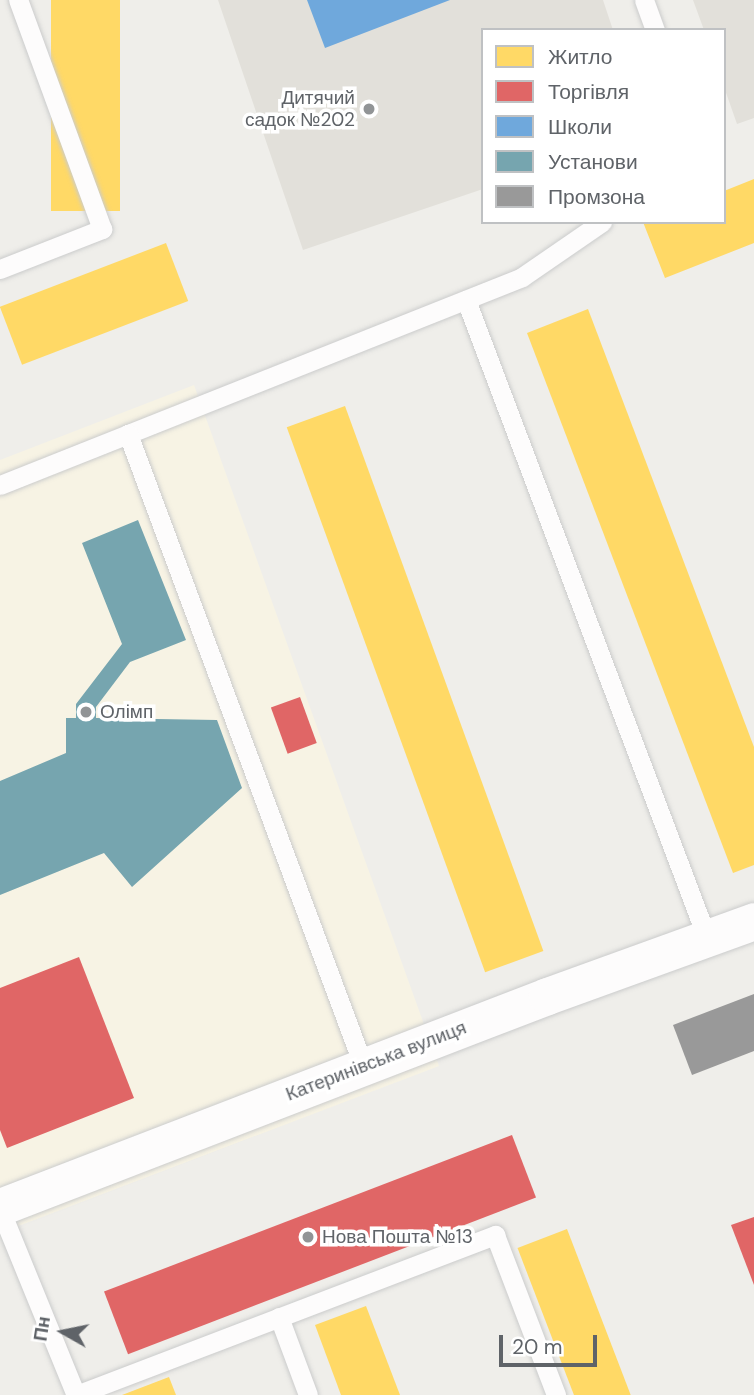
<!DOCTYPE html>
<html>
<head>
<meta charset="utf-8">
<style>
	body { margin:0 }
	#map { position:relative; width:754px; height:1395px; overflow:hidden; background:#efeeea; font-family:"DM Sans",sans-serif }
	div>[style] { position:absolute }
	.commercial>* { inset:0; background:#f7f3e4 }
	.education>* { inset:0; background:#e2e0da }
	.homes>* { inset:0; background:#ffd966; transform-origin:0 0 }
	.shops>* { inset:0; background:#e06666; transform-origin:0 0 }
	.schools>* { inset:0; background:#6fa8dc }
	.public>* { inset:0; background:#76a5af }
	.industry>* { inset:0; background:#999 }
	.roads { filter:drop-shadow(0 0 2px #cbcccc) drop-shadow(0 0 2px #cbcccc) }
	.service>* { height:19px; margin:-9.5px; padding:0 9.5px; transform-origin:9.5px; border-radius:9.5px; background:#fdfcfc }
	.minor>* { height:37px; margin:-18.5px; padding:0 18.5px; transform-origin:18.5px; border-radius:18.5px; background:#fdfcfc }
	.dots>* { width:19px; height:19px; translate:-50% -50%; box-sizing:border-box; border:4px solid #fff; border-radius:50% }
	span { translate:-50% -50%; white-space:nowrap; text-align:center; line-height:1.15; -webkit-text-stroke:7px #fff; paint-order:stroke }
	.poi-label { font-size:19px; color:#5f6368 }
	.right { translate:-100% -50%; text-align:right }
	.left { translate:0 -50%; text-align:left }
	.street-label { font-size:19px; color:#5f6368 }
	.legend { position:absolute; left:481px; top:28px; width:245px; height:196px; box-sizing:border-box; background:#fff; border:2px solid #bfc1c3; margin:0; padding:9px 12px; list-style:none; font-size:21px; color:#5f6368 }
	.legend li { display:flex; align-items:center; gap:14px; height:35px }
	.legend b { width:35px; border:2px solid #bfc1c3 }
	.north { position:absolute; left:28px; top:1297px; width:70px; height:70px; -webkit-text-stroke:5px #fff; paint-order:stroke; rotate:279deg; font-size:19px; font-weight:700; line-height:28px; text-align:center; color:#5f6368 }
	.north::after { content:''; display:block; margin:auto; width:24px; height:32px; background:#5f6368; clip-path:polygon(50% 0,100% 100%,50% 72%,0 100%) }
	.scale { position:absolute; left:499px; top:1335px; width:98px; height:32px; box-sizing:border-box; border:4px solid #5f6368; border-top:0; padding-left:9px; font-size:21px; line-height:24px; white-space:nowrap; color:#5f6368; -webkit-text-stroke:5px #fff; paint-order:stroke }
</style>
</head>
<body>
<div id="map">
	<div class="commercial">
		<i style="clip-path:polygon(194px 385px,439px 1066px,0 1233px,0 460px)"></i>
	</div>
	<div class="education">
		<i style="clip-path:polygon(218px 0,603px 0,613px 30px,483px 30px,483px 189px,303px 250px)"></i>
		<i style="clip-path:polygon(693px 0,754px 0,754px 118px,737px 124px,724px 87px,724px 30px,704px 30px)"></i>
	</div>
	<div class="homes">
		<i style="left:51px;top:0;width:69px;height:211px"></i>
		<i style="clip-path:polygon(754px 179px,754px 243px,665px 278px,643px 222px,724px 222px,724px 191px)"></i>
		<i style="left:166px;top:243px;width:62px;height:178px;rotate:69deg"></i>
		<i style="clip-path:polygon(588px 309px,754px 747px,754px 865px,733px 873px,527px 333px)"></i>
		<i style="left:345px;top:406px;width:580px;height:62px;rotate:70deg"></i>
		<i style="left:567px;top:1229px;width:178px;height:53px;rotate:69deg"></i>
		<i style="clip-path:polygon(366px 1306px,400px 1395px,341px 1395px,315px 1325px)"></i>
		<i style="clip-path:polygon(169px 1377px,176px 1395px,122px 1395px)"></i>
	</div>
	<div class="shops">
		<i style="left:300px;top:697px;width:49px;height:31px;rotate:70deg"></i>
		<i style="clip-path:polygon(79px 957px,134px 1098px,7px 1148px,0 1130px,0 988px)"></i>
		<i style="left:512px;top:1135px;width:67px;height:437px;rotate:69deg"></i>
		<i style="clip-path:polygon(754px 1217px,754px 1285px,731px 1225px)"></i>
	</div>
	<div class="schools">
		<i style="clip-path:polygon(307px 0,450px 0,325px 48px)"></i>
	</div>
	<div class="public">
		<i style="clip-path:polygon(138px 520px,186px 640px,130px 662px,96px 707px,96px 718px,217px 720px,242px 788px,132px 887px,104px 853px,0 895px,0 781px,66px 753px,66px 718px,76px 718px,76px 704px,122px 644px,82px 543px)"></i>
	</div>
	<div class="industry">
		<i style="clip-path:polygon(754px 994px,754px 1051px,692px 1075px,673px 1025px)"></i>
	</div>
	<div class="roads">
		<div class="service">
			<i style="left:644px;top:0;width:32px;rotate:70deg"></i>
			<i style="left:0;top:269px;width:110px;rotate:-21.4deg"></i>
			<i style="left:102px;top:229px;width:244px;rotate:-110.1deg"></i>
			<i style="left:466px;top:300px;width:682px;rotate:69.31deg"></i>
			<i style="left:128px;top:434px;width:424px;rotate:-21.7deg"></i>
			<i style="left:522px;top:277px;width:97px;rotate:-34.5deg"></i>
			<i style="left:0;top:485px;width:138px;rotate:-21.7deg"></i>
			<i style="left:128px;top:434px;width:673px;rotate:69.57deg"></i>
			<i style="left:0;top:1209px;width:201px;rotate:67.8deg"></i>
			<i style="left:76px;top:1395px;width:449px;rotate:-20.9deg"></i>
			<i style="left:495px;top:1235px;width:171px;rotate:69.1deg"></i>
			<i style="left:279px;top:1317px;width:83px;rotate:69.6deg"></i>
		</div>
		<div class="minor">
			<i style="left:0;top:1207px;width:586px;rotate:-21.09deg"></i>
			<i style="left:547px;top:996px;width:220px;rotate:-19.9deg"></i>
		</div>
	</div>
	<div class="dots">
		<i style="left:369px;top:109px;background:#919496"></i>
		<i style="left:86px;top:712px;background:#919496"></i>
		<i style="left:308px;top:1237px;background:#919496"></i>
	</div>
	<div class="poi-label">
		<span class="right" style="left:355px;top:109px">Дитячий<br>садок №202</span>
		<span class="left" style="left:100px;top:712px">Олімп</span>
		<span class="left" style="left:322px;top:1237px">Нова Пошта №13</span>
	</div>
	<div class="street-label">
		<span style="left:376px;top:1061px;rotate:-21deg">Катеринівська вулиця</span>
	</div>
	<ul class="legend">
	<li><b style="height:19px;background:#ffd966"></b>Житло</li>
	<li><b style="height:19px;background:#e06666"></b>Торгівля</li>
	<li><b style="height:19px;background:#6fa8dc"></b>Школи</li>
	<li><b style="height:19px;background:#76a5af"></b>Установи</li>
	<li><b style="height:19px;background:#999"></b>Промзона</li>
	</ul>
	<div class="north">Пн</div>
	<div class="scale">20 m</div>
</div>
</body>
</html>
